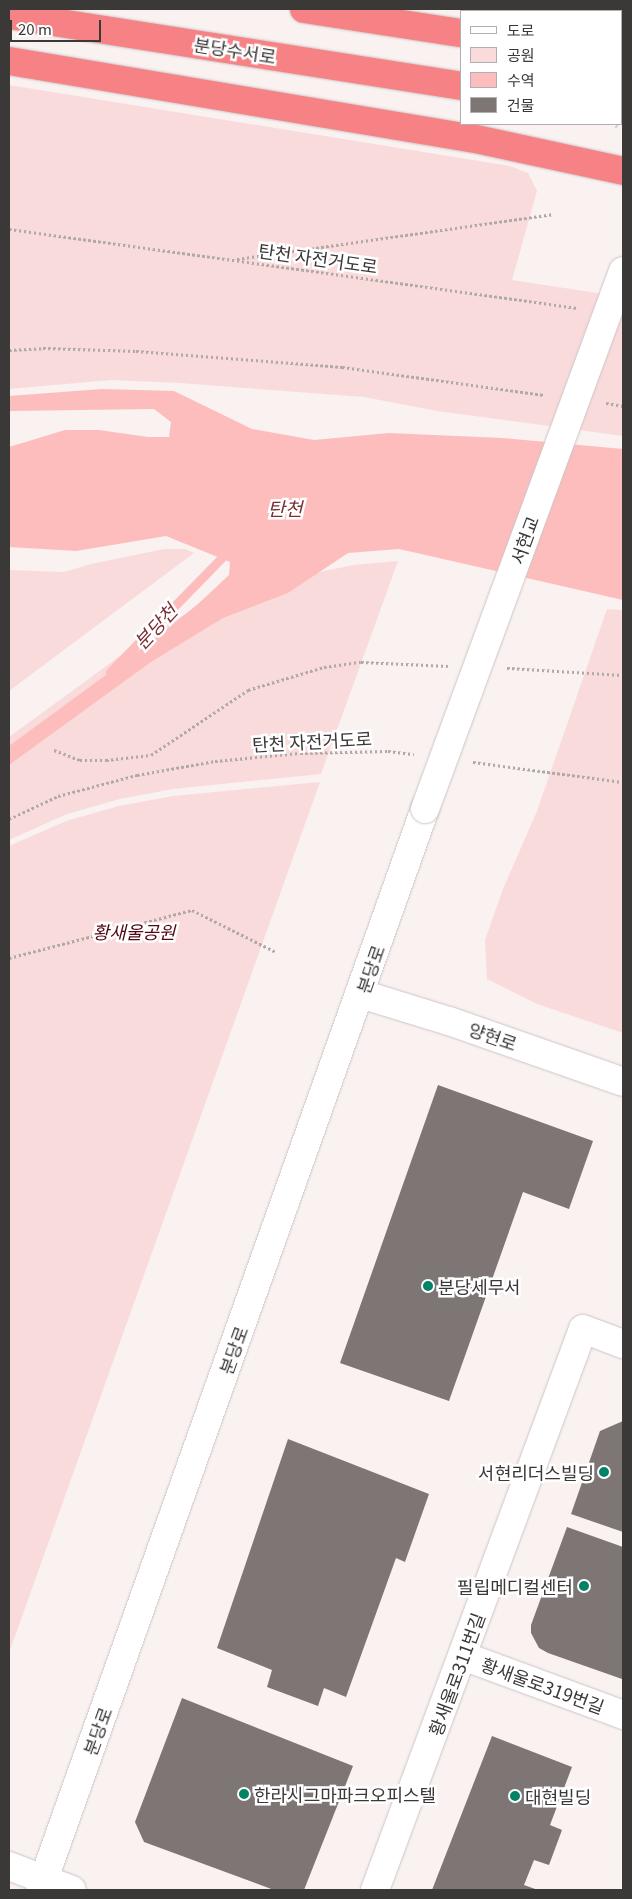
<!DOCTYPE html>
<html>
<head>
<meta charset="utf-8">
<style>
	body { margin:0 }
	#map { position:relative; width:632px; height:1899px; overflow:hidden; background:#faf1f1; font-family:Georgia,"Noto Sans KR",serif }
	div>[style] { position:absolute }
	.green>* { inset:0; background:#fadbdb }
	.water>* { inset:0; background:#febdbd }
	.stream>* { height:9px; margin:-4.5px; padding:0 4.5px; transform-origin:4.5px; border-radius:4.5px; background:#febdbd }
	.building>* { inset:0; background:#7e7575 }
	.highway-tunnel>* { height:28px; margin-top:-14px; transform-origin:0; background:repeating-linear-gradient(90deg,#d4cccc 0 28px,transparent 0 42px) }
	.path>* { height:3px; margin-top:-1.5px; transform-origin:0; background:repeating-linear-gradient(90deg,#b0a9a9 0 2.5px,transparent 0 5px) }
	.roads { filter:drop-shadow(0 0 1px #cec5c5) drop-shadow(0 0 1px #cec5c5) }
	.street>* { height:28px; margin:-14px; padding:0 14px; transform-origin:14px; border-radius:14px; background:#fff }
	.secondary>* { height:28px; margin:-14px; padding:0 14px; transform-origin:14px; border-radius:14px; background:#fff }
	.highway>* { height:28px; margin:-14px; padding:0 14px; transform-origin:14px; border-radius:14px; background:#f78286 }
	.bridges { filter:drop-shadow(0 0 1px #cec5c5) drop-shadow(0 0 1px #cec5c5) }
	.secondary-bridge>* { height:28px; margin:-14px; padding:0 14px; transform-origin:14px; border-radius:14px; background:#fff }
	.dots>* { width:14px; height:14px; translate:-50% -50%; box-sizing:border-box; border:2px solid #fff; border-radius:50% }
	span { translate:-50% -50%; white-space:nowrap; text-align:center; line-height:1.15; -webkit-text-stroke:5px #fff; paint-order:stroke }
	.street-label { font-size:18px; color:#3b3838 }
	.park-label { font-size:18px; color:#520714; font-style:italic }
	.poi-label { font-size:18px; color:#3b3838 }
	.left { translate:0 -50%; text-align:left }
	.right { translate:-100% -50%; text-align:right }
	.water-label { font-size:19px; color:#7b3035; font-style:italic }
	.frame { position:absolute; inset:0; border:10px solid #3b3838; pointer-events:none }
	.legend { position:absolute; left:460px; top:10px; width:162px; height:115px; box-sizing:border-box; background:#fff; border:1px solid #b1afaf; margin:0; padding:6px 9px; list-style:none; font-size:15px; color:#3b3838 }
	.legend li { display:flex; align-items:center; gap:10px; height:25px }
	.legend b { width:25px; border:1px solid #b1afaf }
	.scale { position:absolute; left:10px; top:20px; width:91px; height:22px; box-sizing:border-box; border:2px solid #3b3838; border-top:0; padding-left:6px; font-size:15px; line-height:18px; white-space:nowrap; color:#3b3838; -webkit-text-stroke:4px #fff; paint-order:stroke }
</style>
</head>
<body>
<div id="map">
	<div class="green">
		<i style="clip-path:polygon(9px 85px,510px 166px,528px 173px,537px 191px,512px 280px,623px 297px,623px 436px,437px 411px,364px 397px,180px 383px,111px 380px,9px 389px)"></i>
		<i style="clip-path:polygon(164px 549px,185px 549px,194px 553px,9px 691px,9px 570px,64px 572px,91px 564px)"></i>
		<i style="clip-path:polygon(398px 561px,321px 774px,173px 789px,120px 799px,67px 814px,9px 840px,9px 737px,135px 645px,210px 599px,294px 577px,354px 565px)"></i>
		<i style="clip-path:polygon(607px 609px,623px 610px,623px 1033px,537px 1004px,487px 979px,485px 940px,503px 889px,537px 811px)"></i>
		<i style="clip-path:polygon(320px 782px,9px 1653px,9px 846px,66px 821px,119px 806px,173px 796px)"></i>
	</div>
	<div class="water">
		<i style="clip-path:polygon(102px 389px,174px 391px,252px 429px,314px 440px,389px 433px,502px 438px,623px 449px,623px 600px,399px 549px,348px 553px,288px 593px,223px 618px,151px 662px,9px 765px,9px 746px,144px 647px,198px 604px,229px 575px,230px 562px,166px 536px,76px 551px,9px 547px,9px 447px,65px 430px,99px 430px,148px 437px,169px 437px,171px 422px,154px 409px,9px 411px,9px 396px)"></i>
	</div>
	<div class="stream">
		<i style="left:110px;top:672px;width:169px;rotate:-45.7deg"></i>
	</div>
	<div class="building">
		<i style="clip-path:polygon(438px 1085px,593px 1141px,569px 1209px,523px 1192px,449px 1401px,340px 1363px)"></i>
		<i style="clip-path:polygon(623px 1421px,623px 1532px,571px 1514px,600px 1431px)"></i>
		<i style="clip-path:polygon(288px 1439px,429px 1494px,405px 1562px,396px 1558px,346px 1697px,324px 1688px,318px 1706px,267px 1687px,272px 1670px,217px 1648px)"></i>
		<i style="clip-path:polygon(567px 1527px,623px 1547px,622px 1679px,548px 1653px,539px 1648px,531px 1633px,531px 1625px)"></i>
		<i style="clip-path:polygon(182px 1698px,353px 1766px,304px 1890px,274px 1890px,144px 1842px,135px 1822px)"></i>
		<i style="clip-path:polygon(492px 1736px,572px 1767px,550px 1825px,562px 1830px,549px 1865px,534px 1860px,524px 1885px,538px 1890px,432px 1890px)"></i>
	</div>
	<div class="highway-tunnel">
		<i style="left:621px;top:63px;width:2px"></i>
		<i style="left:621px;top:115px;width:2px;rotate:27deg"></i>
	</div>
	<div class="path">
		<i style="left:9px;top:229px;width:574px;rotate:7.9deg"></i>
		<i style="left:237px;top:259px;width:318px;rotate:-8.1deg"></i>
		<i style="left:9px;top:350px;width:34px;rotate:-3deg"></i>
		<i style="left:43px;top:348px;width:93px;rotate:1.8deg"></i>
		<i style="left:136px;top:351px;width:207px;rotate:4.4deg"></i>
		<i style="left:342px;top:367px;width:205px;rotate:7.9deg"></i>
		<i style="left:606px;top:403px;width:17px;rotate:10deg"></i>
		<i style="left:507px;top:668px;width:116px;rotate:3.5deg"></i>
		<i style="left:54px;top:750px;width:28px;rotate:21deg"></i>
		<i style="left:80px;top:760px;width:26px"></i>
		<i style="left:106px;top:760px;width:45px;rotate:-6.3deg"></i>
		<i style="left:151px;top:755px;width:117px;rotate:-33.8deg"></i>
		<i style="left:248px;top:690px;width:79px;rotate:-16.8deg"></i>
		<i style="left:324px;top:667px;width:37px;rotate:-8deg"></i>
		<i style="left:361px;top:662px;width:87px;rotate:2.6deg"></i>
		<i style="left:473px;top:762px;width:151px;rotate:7.6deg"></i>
		<i style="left:9px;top:819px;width:54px;rotate:-25.1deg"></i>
		<i style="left:58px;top:796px;width:82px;rotate:-14.9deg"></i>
		<i style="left:137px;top:775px;width:79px;rotate:-10.2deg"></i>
		<i style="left:215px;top:761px;width:85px;rotate:-5.4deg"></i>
		<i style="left:300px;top:753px;width:88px;rotate:-1.3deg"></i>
		<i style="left:388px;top:751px;width:26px;rotate:7deg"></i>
		<i style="left:9px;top:958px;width:189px;rotate:-14.7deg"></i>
		<i style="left:192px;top:910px;width:94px;rotate:26.6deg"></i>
	</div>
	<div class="roads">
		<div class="street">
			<i style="left:463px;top:1656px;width:171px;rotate:20.2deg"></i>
			<i style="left:375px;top:1890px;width:598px;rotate:-69.66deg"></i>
			<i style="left:583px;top:1329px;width:43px;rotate:20.6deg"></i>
		</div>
		<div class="secondary">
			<i style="left:361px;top:994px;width:92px;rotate:17.1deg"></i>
			<i style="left:449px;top:1021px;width:184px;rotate:19.3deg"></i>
			<i style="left:9px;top:1866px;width:67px;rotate:20.9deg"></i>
			<i style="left:40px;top:1890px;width:1148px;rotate:-70.4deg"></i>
		</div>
		<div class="highway">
			<i style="left:304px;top:9px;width:159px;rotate:8.7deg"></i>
			<i style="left:508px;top:9px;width:3px;rotate:45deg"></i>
			<i style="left:9px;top:15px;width:458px;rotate:8.9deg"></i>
			<i style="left:9px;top:61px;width:468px;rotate:9.5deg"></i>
			<i style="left:471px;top:138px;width:156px;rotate:12.2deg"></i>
		</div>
	</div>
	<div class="bridges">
		<div class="secondary-bridge">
			<i style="left:425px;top:809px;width:573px;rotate:-69.79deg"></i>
		</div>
	</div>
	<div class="dots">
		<i style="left:428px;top:1286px;background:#038364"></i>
		<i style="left:604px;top:1472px;background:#038364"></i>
		<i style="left:584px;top:1586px;background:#038364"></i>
		<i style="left:244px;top:1794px;background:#038364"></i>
		<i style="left:515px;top:1796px;background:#038364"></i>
	</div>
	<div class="street-label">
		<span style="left:235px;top:50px;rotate:9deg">분당수서로</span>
		<span style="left:318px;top:258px;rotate:8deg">탄천 자전거도로</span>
		<span style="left:524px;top:540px;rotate:-70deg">서현교</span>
		<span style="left:312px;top:741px;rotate:-3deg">탄천 자전거도로</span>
		<span style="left:370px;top:969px;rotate:-71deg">분당로</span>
		<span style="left:493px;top:1036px;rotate:19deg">양현로</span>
		<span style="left:233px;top:1350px;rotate:-70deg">분당로</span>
		<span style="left:456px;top:1674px;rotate:-70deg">황새울로311번길</span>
		<span style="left:543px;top:1685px;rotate:20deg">황새울로319번길</span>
		<span style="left:97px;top:1731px;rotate:-70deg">분당로</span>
	</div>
	<div class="park-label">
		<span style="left:134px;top:931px">황새울공원</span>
	</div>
	<div class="poi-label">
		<span class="left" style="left:438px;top:1286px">분당세무서</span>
		<span class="right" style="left:594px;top:1472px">서현리더스빌딩</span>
		<span class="right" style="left:573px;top:1586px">필립메디컬센터</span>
		<span class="left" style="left:254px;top:1794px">한라시그마파크오피스텔</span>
		<span class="left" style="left:525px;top:1796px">대현빌딩</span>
	</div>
	<div class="water-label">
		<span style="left:285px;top:508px">탄천</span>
		<span style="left:155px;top:626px;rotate:-47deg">분당천</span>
	</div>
	<div class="frame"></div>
	<ul class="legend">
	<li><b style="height:6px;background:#fff"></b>도로</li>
	<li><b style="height:14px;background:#fadbdb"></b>공원</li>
	<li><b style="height:14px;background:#febdbd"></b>수역</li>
	<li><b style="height:14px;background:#7e7575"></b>건물</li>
	</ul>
	<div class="scale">20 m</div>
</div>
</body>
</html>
